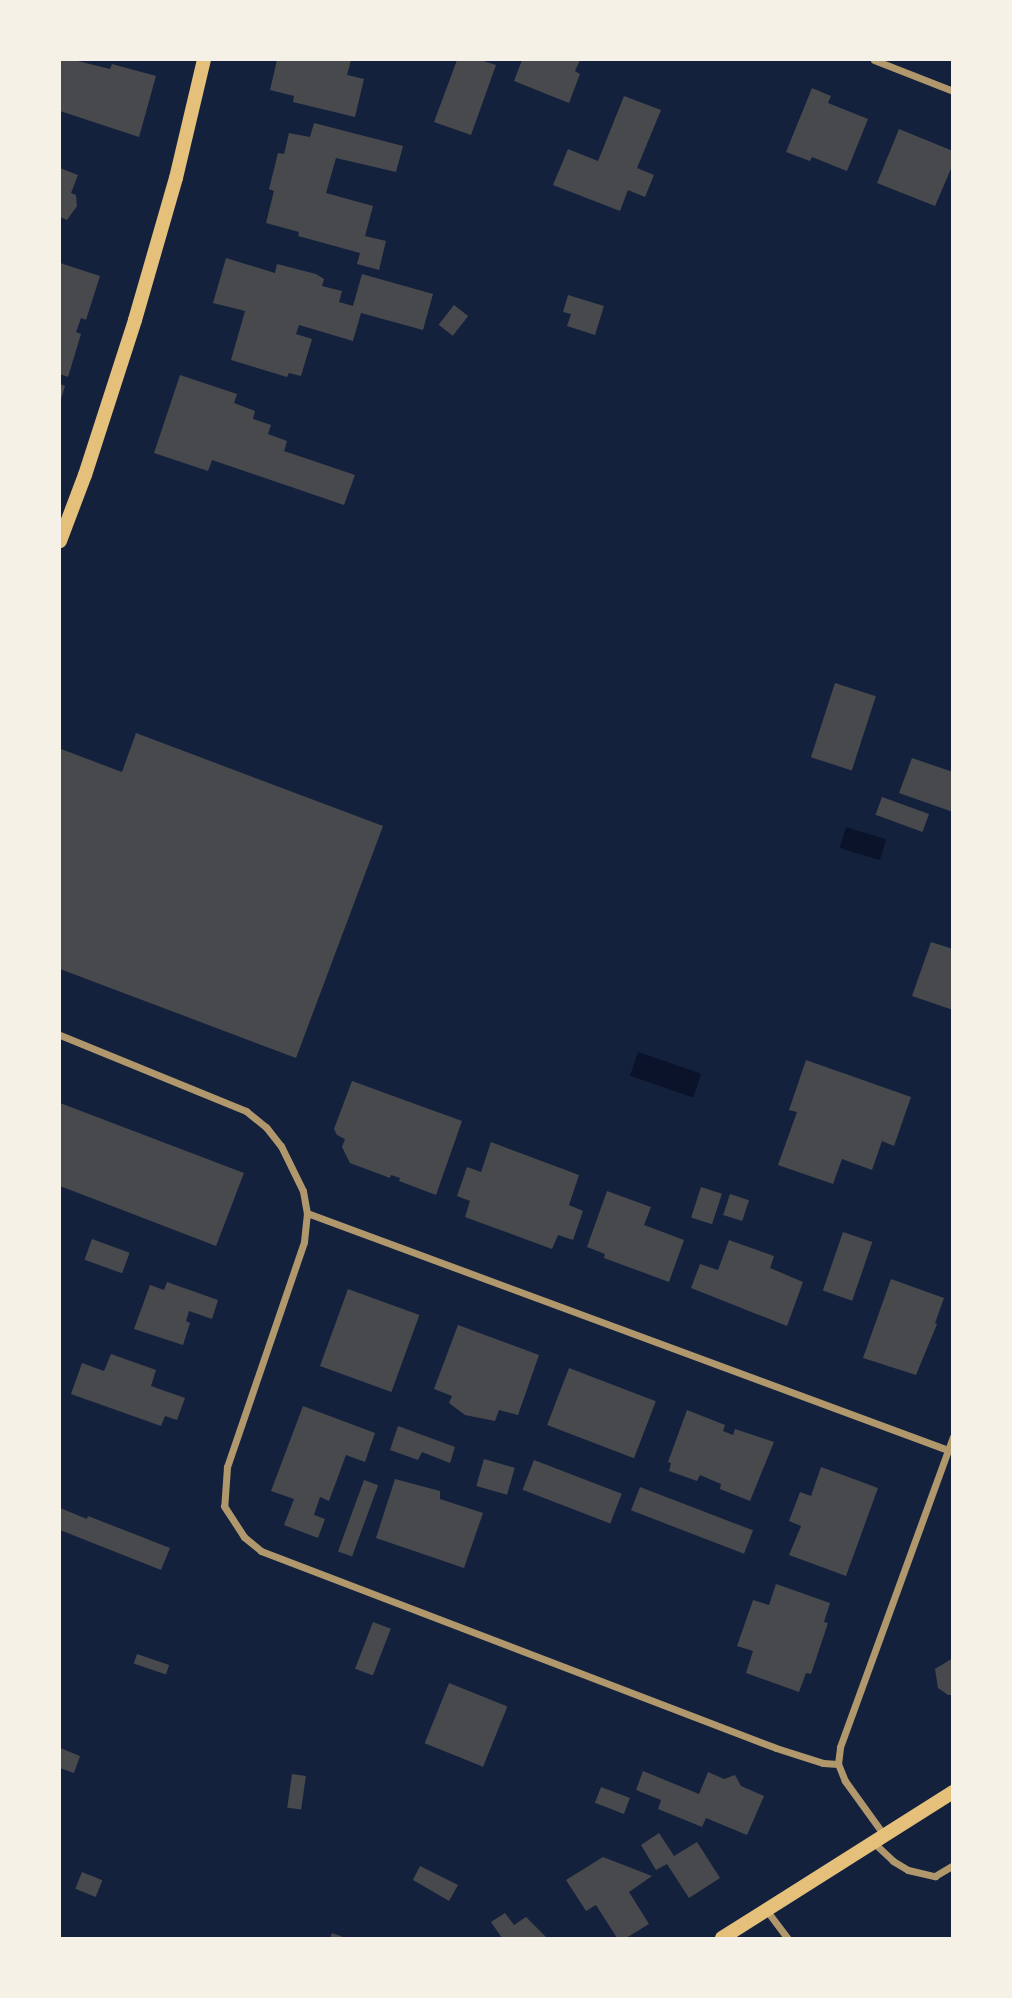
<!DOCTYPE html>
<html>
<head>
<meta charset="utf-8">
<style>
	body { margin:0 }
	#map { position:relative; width:1012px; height:1998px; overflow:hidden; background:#14213d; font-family:"PT Sans Narrow",sans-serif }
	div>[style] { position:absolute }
	.water>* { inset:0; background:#0b132b; transform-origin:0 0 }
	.building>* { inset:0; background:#48494c; transform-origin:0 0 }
	.minor>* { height:7px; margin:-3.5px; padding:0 3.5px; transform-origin:3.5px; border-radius:3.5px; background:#b1986c }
	.secondary>* { height:14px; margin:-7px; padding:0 7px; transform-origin:7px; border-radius:7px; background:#e5c07b }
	span { translate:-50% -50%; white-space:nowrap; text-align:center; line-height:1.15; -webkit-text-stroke:6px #f6f1e7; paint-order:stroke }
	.frame { position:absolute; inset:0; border:61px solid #f6f1e7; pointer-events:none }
</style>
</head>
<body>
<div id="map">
	<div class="water">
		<i style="left:846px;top:827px;width:42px;height:22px;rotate:17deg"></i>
		<i style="left:638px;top:1052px;width:67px;height:25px;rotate:19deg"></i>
	</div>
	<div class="building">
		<i style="clip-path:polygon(60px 60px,74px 60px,110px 69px,112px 64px,156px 76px,139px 137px,60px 111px)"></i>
		<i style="clip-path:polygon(277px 60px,351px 60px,347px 75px,364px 79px,355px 117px,293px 102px,294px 96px,270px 90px)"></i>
		<i style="clip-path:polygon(457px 60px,480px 60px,496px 65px,471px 135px,434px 122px)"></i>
		<i style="clip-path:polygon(522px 60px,580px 60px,575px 71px,580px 74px,569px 103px,514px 81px)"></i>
		<i style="clip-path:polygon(812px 88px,831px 96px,828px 103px,868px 119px,847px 171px,812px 157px,810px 161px,786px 152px)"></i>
		<i style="clip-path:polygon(624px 96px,661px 110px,637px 168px,654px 175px,645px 197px,628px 190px,620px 211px,553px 185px,568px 149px,598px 161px)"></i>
		<i style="clip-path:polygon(314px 123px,403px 146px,396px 172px,336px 158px,326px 193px,373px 206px,365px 236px,386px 241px,379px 270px,357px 264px,360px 253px,298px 236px,299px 232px,266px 223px,274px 191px,269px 189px,278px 153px,284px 154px,289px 133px,310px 137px)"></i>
		<i style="clip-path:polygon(899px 129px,953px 151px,953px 164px,935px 206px,877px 183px)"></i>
		<i style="clip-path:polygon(60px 168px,78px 175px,71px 193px,76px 195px,77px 206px,67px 220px,60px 217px)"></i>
		<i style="clip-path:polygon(226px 258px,275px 273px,277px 264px,316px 274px,324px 279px,322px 286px,342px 291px,339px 302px,353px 306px,362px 274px,433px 294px,423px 330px,361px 313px,353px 341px,299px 325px,296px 334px,312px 339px,301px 376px,289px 373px,287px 377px,231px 360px,245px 311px,213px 303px)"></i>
		<i style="clip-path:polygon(60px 263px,100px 276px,86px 320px,81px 318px,76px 332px,81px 334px,68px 377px,60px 374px)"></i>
		<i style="clip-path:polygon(568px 295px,604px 306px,595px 335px,567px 326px,571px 314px,563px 312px)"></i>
		<i style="left:454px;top:305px;width:18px;height:25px;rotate:38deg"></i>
		<i style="clip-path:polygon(180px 375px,237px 394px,234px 403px,255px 411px,253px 419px,271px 425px,268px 434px,287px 441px,284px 451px,355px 475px,344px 505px,212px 460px,208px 471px,154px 453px)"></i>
		<i style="clip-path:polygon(60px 384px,65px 386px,60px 402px)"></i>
		<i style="left:835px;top:683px;width:43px;height:78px;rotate:18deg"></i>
		<i style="clip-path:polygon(136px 733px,383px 826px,296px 1058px,60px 969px,60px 754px,61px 749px,122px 772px)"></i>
		<i style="clip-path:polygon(912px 758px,953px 772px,953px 812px,899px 793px)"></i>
		<i style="left:882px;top:797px;width:50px;height:19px;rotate:20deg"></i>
		<i style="clip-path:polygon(931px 942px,953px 949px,953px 1010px,912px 996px)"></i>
		<i style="clip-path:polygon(806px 1060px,911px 1097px,894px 1146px,882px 1141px,872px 1170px,842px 1159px,833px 1184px,778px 1165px,797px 1112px,789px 1110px)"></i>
		<i style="clip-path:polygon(352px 1081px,462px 1121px,436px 1195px,399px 1181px,400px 1178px,391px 1175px,390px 1178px,350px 1163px,342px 1147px,345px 1139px,337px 1135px,334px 1129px)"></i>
		<i style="clip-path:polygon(60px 1103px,244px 1173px,216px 1246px,60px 1186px)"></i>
		<i style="clip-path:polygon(491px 1142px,579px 1175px,569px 1205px,583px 1211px,573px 1240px,558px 1235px,552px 1249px,465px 1217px,470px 1201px,457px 1196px,467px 1167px,481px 1172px)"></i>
		<i style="left:701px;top:1187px;width:22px;height:32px;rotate:18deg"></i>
		<i style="clip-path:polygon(607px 1191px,651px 1207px,644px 1225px,684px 1240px,669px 1282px,604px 1258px,605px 1254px,587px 1247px)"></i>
		<i style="left:730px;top:1194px;width:20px;height:22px;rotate:18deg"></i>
		<i style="left:843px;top:1232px;width:31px;height:62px;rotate:19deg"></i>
		<i style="left:92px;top:1239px;width:40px;height:22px;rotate:20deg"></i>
		<i style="clip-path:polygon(729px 1240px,774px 1256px,770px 1268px,803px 1282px,787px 1326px,691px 1288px,700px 1264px,718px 1270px)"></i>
		<i style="clip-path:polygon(891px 1279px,944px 1298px,935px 1323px,937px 1324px,916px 1375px,863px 1358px)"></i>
		<i style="clip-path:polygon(167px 1282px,218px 1300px,212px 1319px,189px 1311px,186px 1321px,190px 1323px,183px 1345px,134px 1329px,150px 1285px,164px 1290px)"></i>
		<i style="left:348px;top:1289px;width:76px;height:82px;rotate:20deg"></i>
		<i style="clip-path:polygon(458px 1325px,539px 1355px,518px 1415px,499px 1410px,495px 1421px,465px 1415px,449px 1403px,452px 1396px,434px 1389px)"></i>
		<i style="clip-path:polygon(111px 1354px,156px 1370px,151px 1386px,185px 1398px,177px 1420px,165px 1416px,161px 1426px,71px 1394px,82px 1363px,104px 1371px)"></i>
		<i style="left:569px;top:1368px;width:93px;height:61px;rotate:21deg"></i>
		<i style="clip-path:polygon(303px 1406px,375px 1433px,365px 1462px,346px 1455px,329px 1501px,320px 1497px,314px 1515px,325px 1519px,318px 1538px,284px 1525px,294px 1499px,271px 1491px)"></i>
		<i style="clip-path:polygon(687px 1410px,725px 1425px,723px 1431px,733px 1435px,735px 1429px,774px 1442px,750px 1501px,720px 1489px,721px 1484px,700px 1475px,697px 1481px,669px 1471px,671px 1463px,668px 1462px)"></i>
		<i style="clip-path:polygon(398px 1426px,455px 1447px,450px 1463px,422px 1452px,418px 1460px,390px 1450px)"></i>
		<i style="left:484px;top:1459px;width:32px;height:28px;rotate:16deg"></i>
		<i style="left:534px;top:1460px;width:94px;height:32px;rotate:21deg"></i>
		<i style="clip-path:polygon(821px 1467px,878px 1488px,846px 1576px,789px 1555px,801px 1526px,789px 1521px,800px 1492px,811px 1496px)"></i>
		<i style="clip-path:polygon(395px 1479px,440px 1491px,440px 1499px,483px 1513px,464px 1568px,376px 1538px)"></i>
		<i style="left:364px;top:1480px;width:15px;height:76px;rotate:20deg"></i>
		<i style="left:640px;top:1487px;width:121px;height:25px;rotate:21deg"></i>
		<i style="clip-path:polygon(60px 1508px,87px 1519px,88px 1516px,170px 1548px,161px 1570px,60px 1530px)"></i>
		<i style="clip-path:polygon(776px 1584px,830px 1603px,824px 1622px,828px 1623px,811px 1674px,806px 1673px,799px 1692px,746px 1673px,753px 1651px,737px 1646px,753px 1600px,769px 1605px)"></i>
		<i style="left:373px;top:1622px;width:19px;height:50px;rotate:21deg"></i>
		<i style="left:137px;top:1654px;width:34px;height:10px;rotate:19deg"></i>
		<i style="clip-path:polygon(953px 1658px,953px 1695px,948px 1695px,938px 1688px,935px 1669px)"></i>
		<i style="left:449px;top:1683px;width:63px;height:65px;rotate:22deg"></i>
		<i style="clip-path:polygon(60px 1748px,80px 1756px,74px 1773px,60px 1768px)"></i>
		<i style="clip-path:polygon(643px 1771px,699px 1794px,708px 1772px,724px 1779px,735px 1775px,741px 1786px,764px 1796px,747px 1835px,706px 1818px,702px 1827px,658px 1809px,661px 1800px,636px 1790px)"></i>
		<i style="left:292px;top:1774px;width:14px;height:34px;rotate:8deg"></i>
		<i style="left:601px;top:1787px;width:31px;height:17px;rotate:21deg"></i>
		<i style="clip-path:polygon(659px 1833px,674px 1856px,697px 1842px,720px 1878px,689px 1898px,667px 1864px,656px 1870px,641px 1845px)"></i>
		<i style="clip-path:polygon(603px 1857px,652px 1876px,629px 1892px,649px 1924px,626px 1938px,617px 1938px,596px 1905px,586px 1911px,566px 1880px)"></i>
		<i style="clip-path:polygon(420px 1866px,458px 1885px,449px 1901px,413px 1880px)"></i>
		<i style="left:82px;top:1872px;width:22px;height:18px;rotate:22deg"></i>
		<i style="clip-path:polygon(505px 1913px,514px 1925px,526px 1917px,547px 1938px,502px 1938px,491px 1922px)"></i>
		<i style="clip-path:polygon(332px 1933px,346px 1938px,330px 1938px)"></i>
	</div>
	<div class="minor">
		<i style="left:874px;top:60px;width:85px;rotate:21.4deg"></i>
		<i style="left:60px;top:1035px;width:201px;rotate:22.2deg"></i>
		<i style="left:246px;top:1111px;width:26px;rotate:39deg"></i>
		<i style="left:266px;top:1127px;width:24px;rotate:52deg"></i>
		<i style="left:281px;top:1146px;width:50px;rotate:63.9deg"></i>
		<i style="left:303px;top:1191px;width:22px;rotate:80deg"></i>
		<i style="left:307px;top:1213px;width:29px;rotate:96deg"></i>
		<i style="left:304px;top:1242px;width:238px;rotate:108.9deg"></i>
		<i style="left:227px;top:1467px;width:39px;rotate:94deg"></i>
		<i style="left:224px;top:1506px;width:37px;rotate:57deg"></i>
		<i style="left:244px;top:1537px;width:22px;rotate:39deg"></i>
		<i style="left:261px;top:1551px;width:551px;rotate:20.93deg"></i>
		<i style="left:776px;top:1748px;width:49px;rotate:17.7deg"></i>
		<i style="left:823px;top:1763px;width:15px;rotate:4deg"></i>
		<i style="left:307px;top:1213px;width:683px;rotate:20.29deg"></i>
		<i style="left:884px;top:1835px;width:67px;rotate:-125.8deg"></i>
		<i style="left:845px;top:1781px;width:18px;rotate:-112deg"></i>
		<i style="left:838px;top:1764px;width:17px;rotate:-83deg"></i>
		<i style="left:840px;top:1747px;width:330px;rotate:-70deg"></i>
		<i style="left:874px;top:1843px;width:26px;rotate:43deg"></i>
		<i style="left:893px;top:1861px;width:17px;rotate:31deg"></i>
		<i style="left:908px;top:1870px;width:28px;rotate:13deg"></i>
		<i style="left:935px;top:1876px;width:21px;rotate:-31deg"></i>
		<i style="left:767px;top:1911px;width:34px;rotate:53deg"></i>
	</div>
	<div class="secondary">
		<i style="left:60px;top:541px;width:71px;rotate:-69.3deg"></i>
		<i style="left:85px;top:475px;width:163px;rotate:-72.1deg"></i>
		<i style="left:135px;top:320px;width:148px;rotate:-73.9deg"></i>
		<i style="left:176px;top:178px;width:121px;rotate:-76.7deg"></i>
		<i style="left:722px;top:1938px;width:273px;rotate:-32.3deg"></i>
	</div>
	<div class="frame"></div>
</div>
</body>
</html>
